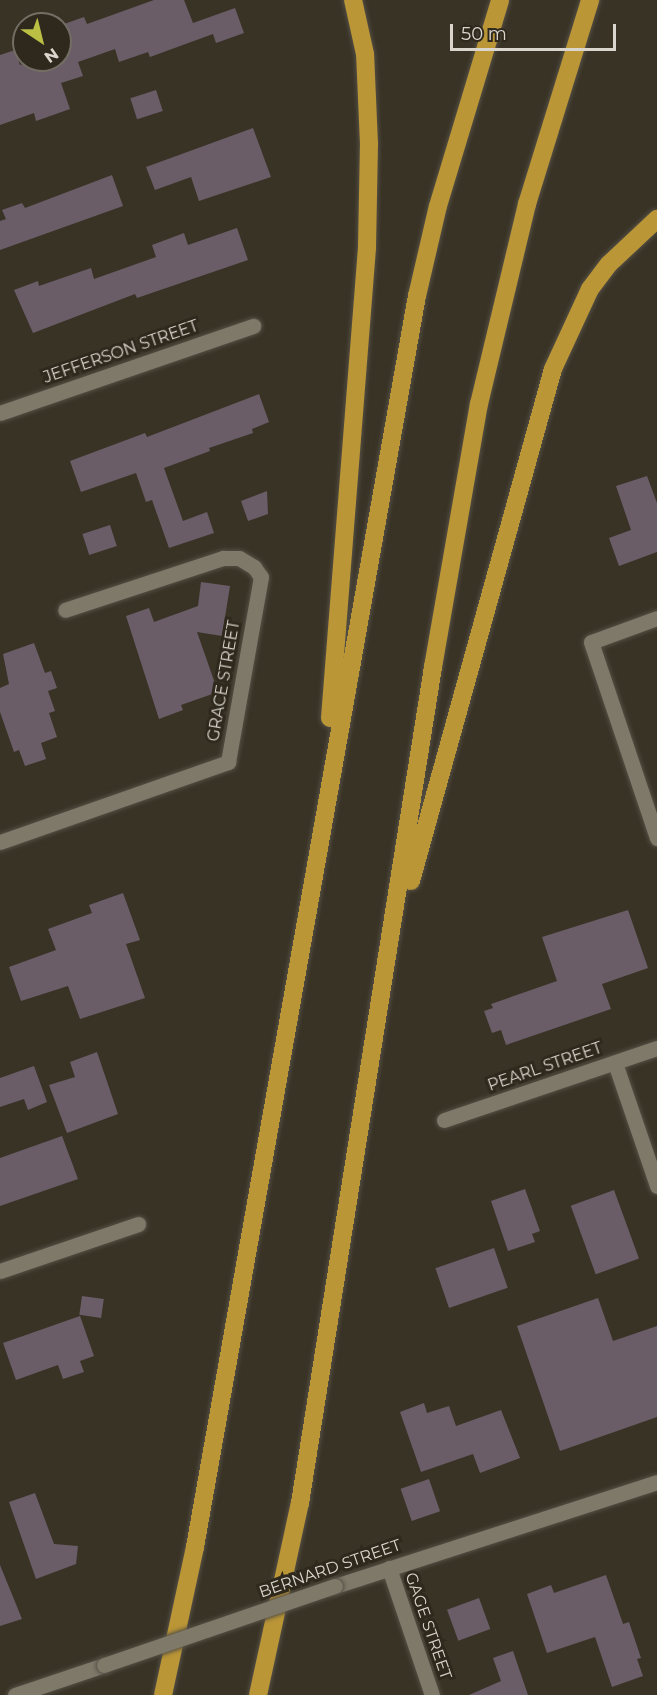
<!DOCTYPE html>
<html>
<head>
<meta charset="utf-8">
<style>
	body { margin:0 }
	#map { position:relative; width:657px; height:1695px; overflow:hidden; background:#393326; font-family:Montserrat,sans-serif }
	div>[style] { position:absolute }
	.building>* { inset:0; background:#6a5d68; transform-origin:0 0 }
	.roads { filter:drop-shadow(0 0 2px #544f44) drop-shadow(0 0 2px #544f44) }
	.minor>* { height:15px; margin:-7.5px; padding:0 7.5px; transform-origin:7.5px; border-radius:7.5px; background:#7f796a }
	.tertiary>* { height:15px; margin:-7.5px; padding:0 7.5px; transform-origin:7.5px; border-radius:7.5px; background:#7f796a }
	.motorway>* { height:18px; margin:-9px; padding:0 9px; transform-origin:9px; border-radius:9px; background:#bb9637 }
	.bridges { filter:drop-shadow(0 0 2px #544f44) drop-shadow(0 0 2px #544f44) }
	.tertiary-bridge>* { height:15px; margin:-7.5px; padding:0 7.5px; transform-origin:7.5px; border-radius:7.5px; background:#7f796a }
	span { translate:-50% -50%; white-space:nowrap; text-align:center; line-height:1.15; -webkit-text-stroke:6px #2f291d; paint-order:stroke }
	.street-label { font-size:16px; color:#dad6ce }
	.north { position:absolute; left:12px; top:12px; width:60px; height:60px; box-sizing:border-box; background:#2f291d; border:2px solid #736e64; border-radius:50%; rotate:145deg; font-size:16px; font-weight:700; line-height:24px; text-align:center; color:#dad6ce }
	.north::after { content:''; display:block; margin:auto; width:21px; height:27px; background:#bbc044; clip-path:polygon(50% 0,100% 100%,50% 72%,0 100%) }
	.scale { position:absolute; left:450px; top:24px; width:166px; height:27px; box-sizing:border-box; border:3px solid #dad6ce; border-top:0; padding-left:8px; font-size:18px; line-height:21px; white-space:nowrap; color:#dad6ce; -webkit-text-stroke:4px #2f291d; paint-order:stroke }
</style>
</head>
<body>
<div id="map">
	<div class="building">
		<i style="clip-path:polygon(154px 0,184px 0,193px 23px,235px 8px,244px 33px,216px 43px,213px 34px,150px 57px,148px 52px,119px 62px,115px 49px,78px 62px,83px 76px,61px 83px,70px 109px,36px 121px,34px 113px,0 125px,0 55px,15px 50px,20px 65px,34px 60px,60px 60px,60px 19px,64px 24px,84px 17px,87px 24px)"></i>
		<i style="left:156px;top:90px;width:22px;height:27px;rotate:72deg"></i>
		<i style="clip-path:polygon(253px 128px,271px 177px,199px 201px,191px 177px,155px 190px,146px 167px)"></i>
		<i style="clip-path:polygon(112px 175px,123px 206px,0 250px,0 221px,6px 219px,2px 210px,22px 203px,25px 208px)"></i>
		<i style="clip-path:polygon(237px 228px,248px 260px,137px 298px,135px 294px,33px 333px,14px 290px,38px 281px,39px 286px,91px 268px,94px 279px,156px 257px,152px 245px,184px 233px,188px 245px)"></i>
		<i style="clip-path:polygon(259px 394px,269px 422px,252px 429px,253px 433px,209px 448px,210px 451px,164px 468px,183px 521px,207px 512px,214px 533px,169px 548px,152px 500px,146px 502px,136px 473px,81px 492px,70px 461px,145px 433px,147px 437px)"></i>
		<i style="clip-path:polygon(647px 476px,657px 503px,657px 552px,619px 566px,609px 538px,631px 530px,616px 486px)"></i>
		<i style="clip-path:polygon(267px 491px,268px 514px,248px 521px,241px 501px)"></i>
		<i style="left:110px;top:525px;width:22px;height:29px;rotate:72deg"></i>
		<i style="clip-path:polygon(201px 582px,230px 586px,222px 636px,197px 632px,218px 692px,181px 705px,183px 710px,159px 719px,126px 616px,149px 608px,154px 622px,198px 606px)"></i>
		<i style="clip-path:polygon(34px 643px,45px 673px,51px 671px,57px 688px,48px 691px,55px 711px,49px 713px,57px 737px,41px 743px,46px 759px,25px 766px,19px 750px,14px 752px,0 712px,0 688px,9px 684px,3px 654px)"></i>
		<i style="clip-path:polygon(123px 893px,140px 940px,126px 944px,145px 998px,80px 1019px,68px 986px,21px 1001px,9px 967px,56px 950px,48px 929px,92px 913px,89px 905px)"></i>
		<i style="clip-path:polygon(628px 910px,648px 968px,602px 984px,611px 1009px,506px 1045px,501px 1030px,492px 1033px,484px 1011px,493px 1008px,491px 1004px,557px 981px,542px 937px)"></i>
		<i style="clip-path:polygon(97px 1052px,118px 1114px,67px 1133px,49px 1085px,75px 1077px,70px 1062px)"></i>
		<i style="clip-path:polygon(34px 1066px,47px 1102px,28px 1110px,24px 1099px,0 1107px,0 1078px)"></i>
		<i style="clip-path:polygon(62px 1136px,78px 1179px,0 1206px,0 1158px)"></i>
		<i style="clip-path:polygon(525px 1189px,540px 1231px,532px 1234px,535px 1242px,508px 1251px,491px 1201px)"></i>
		<i style="left:614px;top:1190px;width:73px;height:46px;rotate:70deg"></i>
		<i style="left:494px;top:1248px;width:42px;height:62px;rotate:71deg"></i>
		<i style="left:82px;top:1296px;width:22px;height:19px;rotate:8deg"></i>
		<i style="clip-path:polygon(598px 1298px,613px 1341px,657px 1326px,657px 1417px,560px 1451px,517px 1326px)"></i>
		<i style="clip-path:polygon(80px 1316px,94px 1356px,80px 1361px,84px 1372px,63px 1379px,58px 1365px,16px 1380px,3px 1343px)"></i>
		<i style="clip-path:polygon(424px 1403px,427px 1413px,449px 1406px,456px 1426px,501px 1410px,520px 1458px,480px 1473px,473px 1454px,421px 1472px,400px 1412px)"></i>
		<i style="left:429px;top:1479px;width:34px;height:30px;rotate:71deg"></i>
		<i style="clip-path:polygon(35px 1493px,54px 1544px,78px 1546px,76px 1564px,36px 1579px,9px 1502px)"></i>
		<i style="clip-path:polygon(0 1565px,22px 1619px,0 1626px)"></i>
		<i style="clip-path:polygon(606px 1575px,623px 1624px,629px 1622px,641px 1658px,637px 1659px,643px 1676px,612px 1687px,595px 1637px,547px 1653px,527px 1594px,551px 1585px,554px 1593px)"></i>
		<i style="left:479px;top:1598px;width:33px;height:34px;rotate:70deg"></i>
		<i style="clip-path:polygon(513px 1651px,528px 1695px,469px 1695px,501px 1681px,493px 1658px)"></i>
	</div>
	<div class="roads">
		<div class="minor">
			<i style="left:0;top:413px;width:268px;rotate:-19deg"></i>
			<i style="left:657px;top:618px;width:70px;rotate:160deg"></i>
			<i style="left:591px;top:642px;width:207px;rotate:71.4deg"></i>
			<i style="left:0;top:842px;width:242px;rotate:-19.3deg"></i>
			<i style="left:228px;top:762px;width:188px;rotate:-79.9deg"></i>
			<i style="left:261px;top:577px;width:12px;rotate:-125deg"></i>
			<i style="left:254px;top:567px;width:17px;rotate:-149deg"></i>
			<i style="left:239px;top:558px;width:16px;rotate:180deg"></i>
			<i style="left:223px;top:558px;width:166px;rotate:161.8deg"></i>
			<i style="left:615px;top:1063px;width:130px;rotate:71.1deg"></i>
			<i style="left:444px;top:1120px;width:225px;rotate:-18.7deg"></i>
			<i style="left:0;top:1271px;width:146px;rotate:-18.8deg"></i>
			<i style="left:389px;top:1568px;width:134px;rotate:71.3deg"></i>
		</div>
		<div class="tertiary">
			<i style="left:335px;top:1586px;width:338px;rotate:-17.9deg"></i>
			<i style="left:15px;top:1695px;width:94px;rotate:-18.6deg"></i>
		</div>
		<div class="motorway">
			<i style="left:330px;top:718px;width:472px;rotate:-85.5deg"></i>
			<i style="left:367px;top:247px;width:103px;rotate:-88.9deg"></i>
			<i style="left:369px;top:144px;width:90px;rotate:-92.5deg"></i>
			<i style="left:365px;top:54px;width:55px;rotate:-102.5deg"></i>
			<i style="left:411px;top:881px;width:531px;rotate:-74.5deg"></i>
			<i style="left:553px;top:369px;width:88px;rotate:-65.2deg"></i>
			<i style="left:590px;top:289px;width:31px;rotate:-53deg"></i>
			<i style="left:609px;top:264px;width:66px;rotate:-43.2deg"></i>
			<i style="left:163px;top:1695px;width:151px;rotate:-77.8deg"></i>
			<i style="left:195px;top:1547px;width:1271px;rotate:-79.94deg"></i>
			<i style="left:417px;top:296px;width:92px;rotate:-76.9deg"></i>
			<i style="left:438px;top:206px;width:215px;rotate:-73.2deg"></i>
			<i style="left:258px;top:1695px;width:197px;rotate:-77.7deg"></i>
			<i style="left:300px;top:1503px;width:847px;rotate:-80.96deg"></i>
			<i style="left:433px;top:667px;width:267px;rotate:-80.1deg"></i>
			<i style="left:479px;top:404px;width:206px;rotate:-76.5deg"></i>
			<i style="left:527px;top:204px;width:214px;rotate:-72.8deg"></i>
		</div>
	</div>
	<div class="bridges">
		<div class="tertiary-bridge">
			<i style="left:104px;top:1665px;width:244px;rotate:-18.9deg"></i>
		</div>
	</div>
	<div class="street-label">
		<span style="left:121px;top:352px;rotate:-19deg">JEFFERSON STREET</span>
		<span style="left:224px;top:681px;rotate:-80deg">GRACE STREET</span>
		<span style="left:545px;top:1067px;rotate:-19deg">PEARL STREET</span>
		<span style="left:330px;top:1569px;rotate:-19deg">BERNARD STREET</span>
		<span style="left:428px;top:1626px;rotate:71deg">GAGE STREET</span>
	</div>
	<div class="north">N</div>
	<div class="scale">50 m</div>
</div>
</body>
</html>
